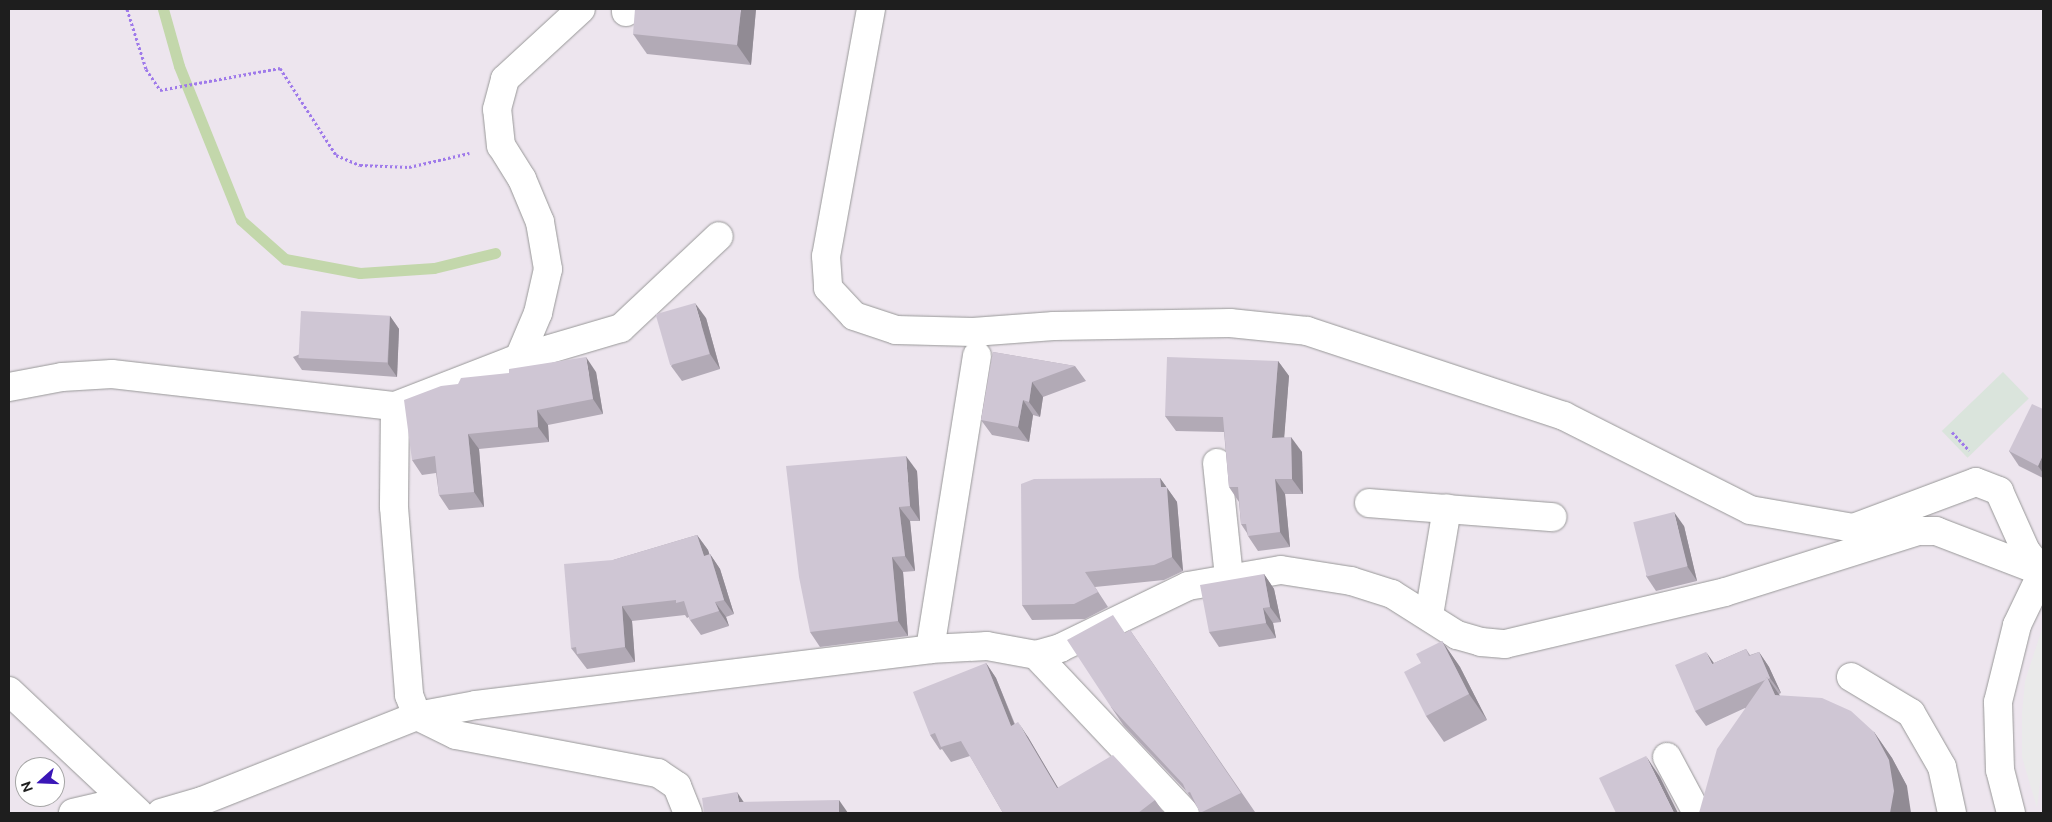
<!DOCTYPE html>
<html>
<head>
<meta charset="utf-8">
<style>
	body { margin:0 }
	#map { position:relative; width:2052px; height:822px; overflow:hidden; background:#ede5ee; font-family:Ubuntu,sans-serif }
	div>[style] { position:absolute }
	.parking>* { inset:0; background:#eaeaea }
	.plaza>* { inset:0; background:#dae4dc; transform-origin:0 0 }
	.stream>* { height:11px; margin:-5.5px; padding:0 5.5px; transform-origin:5.5px; border-radius:5.5px; background:#c3d7ab }
	.path>* { height:3px; margin-top:-1.5px; transform-origin:0; background:repeating-linear-gradient(90deg,#9f7aea 0 2.5px,transparent 0 5px) }
	.roads { filter:drop-shadow(0 0 1px #989898) drop-shadow(0 0 1px #989898) }
	.minor>* { height:28px; margin:-14px; padding:0 14px; transform-origin:14px; border-radius:14px; background:#fff }
	.wall>* { inset:0; background:#b2aab6 }
	.shaded-wall>* { inset:0; background:#918b94 }
	.building>* { inset:0; background:#cfc6d4; transform-origin:0 0 }
	span { translate:-50% -50%; white-space:nowrap; text-align:center; line-height:1.15; -webkit-text-stroke:5px #fff; paint-order:stroke }
	.frame { position:absolute; inset:0; border:10px solid #1e1e1e; pointer-events:none }
	.north { position:absolute; left:15px; top:757px; width:50px; height:50px; box-sizing:border-box; background:#fff; border:1px solid #a5a5a5; border-radius:50%; rotate:250deg; font-size:14px; font-weight:700; line-height:20px; text-align:center; color:#1e1e1e }
	.north::after { content:''; display:block; margin:auto; width:18px; height:22px; background:#3a16b7; clip-path:polygon(50% 0,100% 100%,50% 72%,0 100%) }
</style>
</head>
<body>
<div id="map">
	<div class="parking">
		<i style="clip-path:polygon(2043px 626px,2043px 757px,2037px 808px,2022px 757px,2022px 713px,2025px 681px)"></i>
	</div>
	<div class="plaza">
		<i style="left:2003px;top:372px;width:37px;height:85px;rotate:46deg"></i>
	</div>
	<div class="stream">
		<i style="left:163px;top:9px;width:59px;rotate:74.3deg"></i>
		<i style="left:179px;top:66px;width:166px;rotate:68.1deg"></i>
		<i style="left:241px;top:220px;width:59px;rotate:41.6deg"></i>
		<i style="left:285px;top:259px;width:76px;rotate:10.6deg"></i>
		<i style="left:360px;top:273px;width:74px;rotate:-3.9deg"></i>
		<i style="left:434px;top:268px;width:63px;rotate:-13.8deg"></i>
	</div>
	<div class="path">
		<i style="left:127px;top:9px;width:63px;rotate:72.4deg"></i>
		<i style="left:146px;top:69px;width:25px;rotate:56deg"></i>
		<i style="left:160px;top:90px;width:122px;rotate:-10.4deg"></i>
		<i style="left:280px;top:68px;width:103px;rotate:57.2deg"></i>
		<i style="left:336px;top:155px;width:26px;rotate:23deg"></i>
		<i style="left:360px;top:165px;width:49px;rotate:2.3deg"></i>
		<i style="left:409px;top:167px;width:62px;rotate:-13.1deg"></i>
		<i style="left:1952px;top:432px;width:25px;rotate:47deg"></i>
	</div>
	<div class="roads">
		<div class="minor">
			<i style="left:871px;top:9px;width:251px;rotate:100.3deg"></i>
			<i style="left:826px;top:256px;width:32px;rotate:86deg"></i>
			<i style="left:828px;top:288px;width:38px;rotate:47deg"></i>
			<i style="left:854px;top:316px;width:44px;rotate:18.4deg"></i>
			<i style="left:896px;top:330px;width:77px;rotate:1.5deg"></i>
			<i style="left:973px;top:332px;width:81px;rotate:-4.2deg"></i>
			<i style="left:1054px;top:326px;width:176px;rotate:-1deg"></i>
			<i style="left:1230px;top:323px;width:77px;rotate:5.9deg"></i>
			<i style="left:1307px;top:331px;width:271px;rotate:18.3deg"></i>
			<i style="left:1564px;top:416px;width:208px;rotate:26.8deg"></i>
			<i style="left:1750px;top:510px;width:105px;rotate:9.9deg"></i>
			<i style="left:1853px;top:528px;width:131px;rotate:-20.5deg"></i>
			<i style="left:1976px;top:482px;width:25px;rotate:21deg"></i>
			<i style="left:1999px;top:491px;width:66px;rotate:65.8deg"></i>
			<i style="left:2026px;top:551px;width:27px;rotate:51deg"></i>
			<i style="left:626px;top:12px;width:3px;rotate:-90deg"></i>
			<i style="left:519px;top:358px;width:106px;rotate:-16.4deg"></i>
			<i style="left:621px;top:328px;width:134px;rotate:-43.2deg"></i>
			<i style="left:9px;top:387px;width:54px;rotate:-10.7deg"></i>
			<i style="left:62px;top:377px;width:50px;rotate:-3.4deg"></i>
			<i style="left:112px;top:374px;width:285px;rotate:6.5deg"></i>
			<i style="left:395px;top:406px;width:133px;rotate:-21.2deg"></i>
			<i style="left:519px;top:358px;width:49px;rotate:-67.1deg"></i>
			<i style="left:538px;top:313px;width:45px;rotate:-77.2deg"></i>
			<i style="left:548px;top:269px;width:48px;rotate:-99.7deg"></i>
			<i style="left:540px;top:222px;width:47px;rotate:-112.7deg"></i>
			<i style="left:522px;top:179px;width:39px;rotate:-122deg"></i>
			<i style="left:501px;top:146px;width:37px;rotate:-96deg"></i>
			<i style="left:497px;top:109px;width:31px;rotate:-75deg"></i>
			<i style="left:505px;top:79px;width:103px;rotate:-42.6deg"></i>
			<i style="left:395px;top:406px;width:101px;rotate:90.6deg"></i>
			<i style="left:394px;top:507px;width:189px;rotate:85.4deg"></i>
			<i style="left:409px;top:695px;width:22px;rotate:69deg"></i>
			<i style="left:417px;top:716px;width:43px;rotate:26deg"></i>
			<i style="left:456px;top:735px;width:206px;rotate:10.7deg"></i>
			<i style="left:658px;top:773px;width:23px;rotate:34deg"></i>
			<i style="left:677px;top:786px;width:29px;rotate:68deg"></i>
			<i style="left:1217px;top:463px;width:116px;rotate:84deg"></i>
			<i style="left:1369px;top:503px;width:184px;rotate:4.4deg"></i>
			<i style="left:1429px;top:615px;width:108px;rotate:-80.4deg"></i>
			<i style="left:930px;top:649px;width:297px;rotate:-80.9deg"></i>
			<i style="left:1036px;top:655px;width:217px;rotate:46.7deg"></i>
			<i style="left:1851px;top:677px;width:70px;rotate:31deg"></i>
			<i style="left:1911px;top:713px;width:62px;rotate:60.1deg"></i>
			<i style="left:1942px;top:767px;width:47px;rotate:77.7deg"></i>
			<i style="left:9px;top:691px;width:178px;rotate:43.2deg"></i>
			<i style="left:1667px;top:757px;width:64px;rotate:61.8deg"></i>
			<i style="left:73px;top:813px;width:52px;rotate:-13.2deg"></i>
			<i style="left:161px;top:813px;width:43px;rotate:-16.3deg"></i>
			<i style="left:202px;top:801px;width:231px;rotate:-21.6deg"></i>
			<i style="left:417px;top:716px;width:60px;rotate:-10.6deg"></i>
			<i style="left:476px;top:705px;width:457px;rotate:-7deg"></i>
			<i style="left:930px;top:649px;width:57px;rotate:-3deg"></i>
			<i style="left:987px;top:646px;width:50px;rotate:10.4deg"></i>
			<i style="left:1036px;top:655px;width:25px;rotate:-16deg"></i>
			<i style="left:1060px;top:648px;width:142px;rotate:-25.8deg"></i>
			<i style="left:1188px;top:586px;width:94px;rotate:-9.8deg"></i>
			<i style="left:1281px;top:570px;width:71px;rotate:8.9deg"></i>
			<i style="left:1351px;top:581px;width:43px;rotate:17.6deg"></i>
			<i style="left:1392px;top:594px;width:77px;rotate:32.2deg"></i>
			<i style="left:1457px;top:635px;width:25px;rotate:16deg"></i>
			<i style="left:1481px;top:642px;width:24px;rotate:5deg"></i>
			<i style="left:1505px;top:644px;width:226px;rotate:-13.3deg"></i>
			<i style="left:1725px;top:592px;width:202px;rotate:-17.5deg"></i>
			<i style="left:1918px;top:531px;width:18px"></i>
			<i style="left:1936px;top:531px;width:115px;rotate:21deg"></i>
			<i style="left:2011px;top:813px;width:44px;rotate:-104.3deg"></i>
			<i style="left:2000px;top:770px;width:68px;rotate:-91.7deg"></i>
			<i style="left:1998px;top:702px;width:79px;rotate:-76.1deg"></i>
			<i style="left:2017px;top:625px;width:60px;rotate:-64.3deg"></i>
		</div>
	</div>
	<div class="wall">
		<i style="clip-path:polygon(756px 9px,751px 65px,647px 54px,633px 34px)"></i>
		<i style="clip-path:polygon(390px 316px,399px 329px,397px 377px,302px 370px,293px 357px)"></i>
		<i style="clip-path:polygon(706px 318px,720px 369px,682px 381px,671px 366px)"></i>
		<i style="clip-path:polygon(993px 352px,1075px 366px,1086px 381px,1043px 397px,1040px 417px,1033px 415px,1029px 442px,992px 435px,981px 420px)"></i>
		<i style="clip-path:polygon(1278px 361px,1289px 376px,1284px 437px,1302px 452px,1303px 494px,1285px 494px,1290px 547px,1258px 551px,1248px 536px,1247px 533px,1241px 524px,1239px 502px,1229px 487px,1224px 432px,1176px 431px,1165px 416px)"></i>
		<i style="clip-path:polygon(596px 372px,603px 414px,548px 425px,549px 442px,479px 449px,484px 507px,449px 510px,439px 495px,436px 473px,422px 475px,412px 460px)"></i>
		<i style="clip-path:polygon(2043px 409px,2043px 478px,2019px 466px,2009px 451px)"></i>
		<i style="clip-path:polygon(917px 471px,920px 521px,910px 521px,915px 571px,903px 572px,908px 636px,820px 647px,810px 632px)"></i>
		<i style="clip-path:polygon(1160px 478px,1177px 502px,1183px 571px,1164px 580px,1095px 587px,1108px 607px,1085px 619px,1032px 620px,1022px 605px)"></i>
		<i style="clip-path:polygon(1684px 526px,1697px 581px,1656px 591px,1646px 576px)"></i>
		<i style="clip-path:polygon(697px 535px,708px 550px,709px 554px,710px 554px,720px 569px,734px 614px,726px 617px,729px 626px,701px 635px,690px 620px,689px 617px,687px 618px,685px 615px,632px 621px,635px 662px,587px 669px,571px 648px,613px 560px)"></i>
		<i style="clip-path:polygon(1264px 574px,1274px 589px,1281px 622px,1273px 623px,1276px 638px,1219px 647px,1209px 632px)"></i>
		<i style="clip-path:polygon(1130px 630px,1255px 812px,1251px 813px,1200px 813px,1198px 808px,1187px 792px,1124px 726px,1111px 707px,1125px 633px)"></i>
		<i style="clip-path:polygon(1442px 641px,1460px 667px,1487px 720px,1444px 742px,1426px 716px,1421px 663px)"></i>
		<i style="clip-path:polygon(1746px 649px,1750px 655px,1759px 652px,1769px 667px,1781px 693px,1779px 694px,1780px 696px,1874px 732px,1892px 758px,1907px 786px,1745px 708px,1706px 726px,1695px 711px,1714px 663px)"></i>
		<i style="clip-path:polygon(986px 663px,996px 678px,1015px 724px,1028px 737px,1058px 788px,1155px 800px,1164px 813px,1003px 813px,970px 756px,951px 762px,942px 749px,940px 750px,930px 735px)"></i>
	</div>
	<div class="shaded-wall">
		<i style="clip-path:polygon(741px 9px,756px 9px,751px 65px,737px 45px)"></i>
		<i style="clip-path:polygon(695px 303px,706px 318px,720px 369px,710px 354px)"></i>
		<i style="clip-path:polygon(390px 316px,399px 329px,397px 377px,388px 364px)"></i>
		<i style="clip-path:polygon(586px 357px,596px 372px,603px 414px,593px 399px)"></i>
		<i style="clip-path:polygon(1278px 361px,1289px 376px,1283px 453px,1272px 438px)"></i>
		<i style="clip-path:polygon(1032px 382px,1043px 397px,1040px 417px,1029px 402px)"></i>
		<i style="clip-path:polygon(1023px 400px,1033px 415px,1029px 442px,1018px 427px)"></i>
		<i style="clip-path:polygon(537px 410px,548px 425px,549px 442px,538px 427px)"></i>
		<i style="clip-path:polygon(468px 434px,479px 449px,484px 507px,474px 492px)"></i>
		<i style="clip-path:polygon(1291px 437px,1302px 452px,1303px 494px,1292px 479px)"></i>
		<i style="clip-path:polygon(2043px 455px,2043px 473px,2038px 466px)"></i>
		<i style="clip-path:polygon(906px 456px,917px 471px,920px 521px,910px 506px)"></i>
		<i style="clip-path:polygon(1160px 478px,1177px 502px,1183px 571px,1172px 557px,1161px 487px)"></i>
		<i style="clip-path:polygon(1275px 479px,1285px 494px,1290px 547px,1280px 532px)"></i>
		<i style="clip-path:polygon(899px 507px,910px 521px,915px 571px,905px 556px)"></i>
		<i style="clip-path:polygon(1674px 512px,1684px 526px,1697px 581px,1687px 566px)"></i>
		<i style="clip-path:polygon(697px 535px,708px 550px,715px 570px,704px 556px)"></i>
		<i style="clip-path:polygon(710px 554px,720px 569px,734px 614px,724px 600px)"></i>
		<i style="clip-path:polygon(892px 557px,903px 572px,908px 636px,898px 621px)"></i>
		<i style="clip-path:polygon(1264px 574px,1274px 589px,1281px 622px,1270px 607px)"></i>
		<i style="clip-path:polygon(715px 602px,726px 617px,729px 626px,719px 611px)"></i>
		<i style="clip-path:polygon(622px 606px,632px 621px,635px 662px,625px 647px)"></i>
		<i style="clip-path:polygon(1263px 608px,1273px 623px,1276px 638px,1266px 623px)"></i>
		<i style="clip-path:polygon(1442px 641px,1460px 667px,1487px 720px,1469px 694px)"></i>
		<i style="clip-path:polygon(1706px 652px,1716px 666px,1712px 664px)"></i>
		<i style="clip-path:polygon(1759px 652px,1769px 667px,1781px 693px,1770px 678px)"></i>
		<i style="clip-path:polygon(986px 663px,996px 678px,1021px 741px,1011px 726px)"></i>
		<i style="clip-path:polygon(1767px 677px,1785px 703px,1775px 695px)"></i>
		<i style="clip-path:polygon(1018px 722px,1028px 737px,1067px 803px,1057px 788px)"></i>
		<i style="clip-path:polygon(1874px 732px,1892px 758px,1907px 786px,1911px 813px,1890px 813px)"></i>
		<i style="clip-path:polygon(1646px 756px,1660px 777px,1678px 813px,1674px 813px)"></i>
		<i style="clip-path:polygon(737px 792px,747px 807px,739px 802px)"></i>
		<i style="clip-path:polygon(839px 800px,848px 813px,839px 813px)"></i>
	</div>
	<div class="building">
		<i style="clip-path:polygon(635px 9px,741px 9px,737px 45px,633px 34px)"></i>
		<i style="left:695px;top:303px;width:53px;height:41px;rotate:74deg"></i>
		<i style="left:301px;top:311px;width:89px;height:47px;rotate:3deg"></i>
		<i style="clip-path:polygon(993px 352px,1075px 366px,1032px 382px,1029px 402px,1023px 400px,1018px 427px,981px 420px)"></i>
		<i style="clip-path:polygon(586px 357px,593px 399px,537px 410px,538px 427px,468px 434px,474px 492px,439px 495px,435px 456px,412px 460px,404px 400px,441px 386px,458px 384px,461px 378px,509px 373px,509px 369px)"></i>
		<i style="clip-path:polygon(1167px 357px,1278px 361px,1272px 438px,1291px 437px,1292px 479px,1275px 479px,1280px 532px,1248px 536px,1246px 524px,1241px 524px,1238px 487px,1229px 487px,1223px 417px,1165px 416px)"></i>
		<i style="clip-path:polygon(2032px 404px,2043px 409px,2043px 455px,2038px 466px,2009px 451px)"></i>
		<i style="clip-path:polygon(906px 456px,910px 506px,899px 507px,905px 556px,892px 557px,898px 621px,810px 632px,799px 577px,786px 466px)"></i>
		<i style="clip-path:polygon(1160px 478px,1161px 487px,1167px 487px,1172px 557px,1154px 565px,1085px 572px,1098px 592px,1074px 604px,1022px 605px,1021px 484px,1034px 479px)"></i>
		<i style="left:1674px;top:512px;width:56px;height:42px;rotate:76deg"></i>
		<i style="clip-path:polygon(697px 535px,704px 556px,710px 554px,724px 600px,715px 602px,719px 611px,690px 620px,684px 601px,676px 603px,676px 600px,622px 606px,625px 647px,577px 654px,576px 647px,571px 648px,564px 564px,613px 560px)"></i>
		<i style="clip-path:polygon(1264px 574px,1270px 607px,1263px 608px,1266px 623px,1209px 632px,1200px 585px)"></i>
		<i style="clip-path:polygon(1113px 615px,1125px 633px,1130px 630px,1241px 793px,1200px 813px,1190px 792px,1187px 793px,1183px 784px,1111px 707px,1067px 640px)"></i>
		<i style="clip-path:polygon(1442px 641px,1469px 694px,1426px 716px,1404px 672px,1421px 663px,1416px 654px)"></i>
		<i style="clip-path:polygon(1746px 649px,1749px 656px,1759px 652px,1770px 678px,1768px 679px,1767px 677px,1765px 680px,1695px 711px,1675px 665px,1706px 652px,1712px 664px)"></i>
		<i style="clip-path:polygon(986px 663px,1011px 726px,1018px 722px,1057px 788px,1113px 755px,1155px 800px,1138px 813px,1003px 813px,961px 741px,941px 747px,935px 733px,930px 735px,913px 692px)"></i>
		<i style="clip-path:polygon(1767px 677px,1775px 695px,1822px 698px,1851px 711px,1874px 732px,1889px 760px,1894px 791px,1890px 813px,1699px 813px,1717px 749px)"></i>
		<i style="clip-path:polygon(1646px 756px,1674px 813px,1616px 813px,1599px 778px)"></i>
		<i style="clip-path:polygon(737px 792px,739px 802px,839px 800px,839px 813px,704px 813px,702px 798px)"></i>
	</div>
	<div class="frame"></div>
	<div class="north">N</div>
</div>
</body>
</html>
